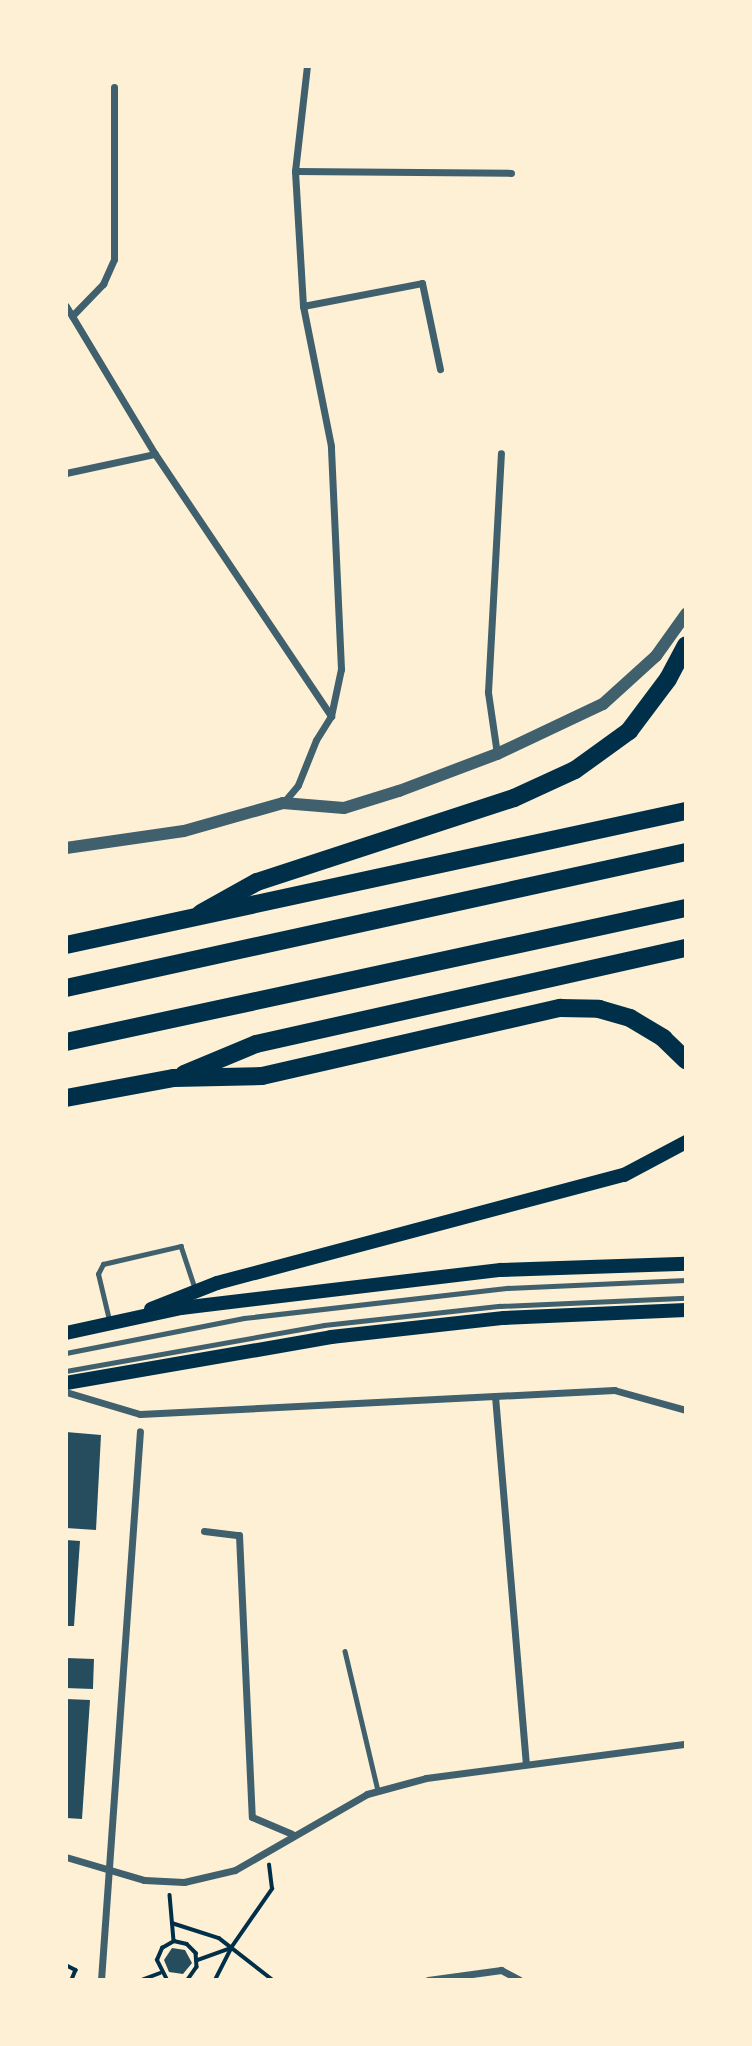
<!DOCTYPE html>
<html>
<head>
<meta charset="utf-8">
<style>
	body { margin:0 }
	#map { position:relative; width:752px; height:2046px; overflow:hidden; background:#fdf0d5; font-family:"PT Sans",sans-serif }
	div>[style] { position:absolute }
	.building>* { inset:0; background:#264d5e; transform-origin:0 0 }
	.path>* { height:3.5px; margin:-1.75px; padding:0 1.75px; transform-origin:1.75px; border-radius:1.75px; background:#003049 }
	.service>* { height:4.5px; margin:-2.25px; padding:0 2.25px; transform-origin:2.25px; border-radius:2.25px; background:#3f606c }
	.minor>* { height:7px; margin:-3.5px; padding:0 3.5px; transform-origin:3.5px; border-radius:3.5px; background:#3f606c }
	.tertiary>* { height:12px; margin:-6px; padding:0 6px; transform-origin:6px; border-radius:6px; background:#3f606c }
	.primary>* { height:14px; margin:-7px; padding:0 7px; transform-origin:7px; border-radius:7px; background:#003049 }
	.motorway>* { height:18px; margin:-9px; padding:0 9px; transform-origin:9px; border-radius:9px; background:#003049 }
	span { translate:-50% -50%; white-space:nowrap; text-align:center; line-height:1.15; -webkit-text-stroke:6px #fdf0d5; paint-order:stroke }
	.frame { position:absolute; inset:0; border:68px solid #fdf0d5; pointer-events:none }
</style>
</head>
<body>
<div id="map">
	<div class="building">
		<i style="clip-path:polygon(66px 1432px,101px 1435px,96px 1530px,66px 1528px)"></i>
		<i style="clip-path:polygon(66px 1540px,80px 1541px,74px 1626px,66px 1626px)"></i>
		<i style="left:66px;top:1658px;width:28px;height:30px;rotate:2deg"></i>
		<i style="clip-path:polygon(66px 1699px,90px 1700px,82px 1819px,66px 1818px)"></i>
		<i style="clip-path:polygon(172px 1948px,185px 1950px,192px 1963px,183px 1974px,169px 1972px,164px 1960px)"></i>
	</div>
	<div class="path">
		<i style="left:170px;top:1895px;width:46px;rotate:85deg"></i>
		<i style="left:172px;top:1923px;width:49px;rotate:17.7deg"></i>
		<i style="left:219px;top:1938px;width:68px;rotate:37.9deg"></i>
		<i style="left:198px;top:1960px;width:35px;rotate:-20deg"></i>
		<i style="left:231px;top:1948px;width:72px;rotate:-55.2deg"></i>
		<i style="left:272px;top:1889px;width:24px;rotate:-97deg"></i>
		<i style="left:66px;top:1965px;width:11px;rotate:27deg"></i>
		<i style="left:76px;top:1970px;width:11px;rotate:112deg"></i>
		<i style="left:142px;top:1980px;width:19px;rotate:-21deg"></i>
		<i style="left:167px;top:1980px;width:22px;rotate:-117deg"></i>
		<i style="left:157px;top:1960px;width:13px;rotate:-67deg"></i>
		<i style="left:162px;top:1948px;width:14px;rotate:-30deg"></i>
		<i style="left:174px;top:1941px;width:13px;rotate:13deg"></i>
		<i style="left:187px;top:1944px;width:13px;rotate:45deg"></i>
		<i style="left:196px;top:1953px;width:14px;rotate:86deg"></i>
		<i style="left:197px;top:1967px;width:16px;rotate:125deg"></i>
		<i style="left:215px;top:1980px;width:34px;rotate:-63deg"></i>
	</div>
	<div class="service">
		<i style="left:109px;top:1320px;width:47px;rotate:-103.4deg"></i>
		<i style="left:98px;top:1274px;width:11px;rotate:-63deg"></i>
		<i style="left:103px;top:1264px;width:80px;rotate:-13deg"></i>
		<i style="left:181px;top:1246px;width:44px;rotate:71.6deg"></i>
		<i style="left:66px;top:1353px;width:181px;rotate:-11.1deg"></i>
		<i style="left:244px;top:1318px;width:266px;rotate:-6.5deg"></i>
		<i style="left:508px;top:1288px;width:178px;rotate:-2.6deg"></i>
		<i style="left:66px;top:1371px;width:262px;rotate:-10.1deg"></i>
		<i style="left:324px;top:1325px;width:177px;rotate:-6.2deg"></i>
		<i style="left:500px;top:1306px;width:186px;rotate:-2.5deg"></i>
		<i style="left:345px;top:1651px;width:144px;rotate:76.7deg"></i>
	</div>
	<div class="minor">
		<i style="left:295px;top:171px;width:216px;rotate:0.5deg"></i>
		<i style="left:66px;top:306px;width:173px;rotate:59deg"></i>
		<i style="left:155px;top:454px;width:316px;rotate:56.1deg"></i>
		<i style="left:303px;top:306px;width:121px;rotate:-10.9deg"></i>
		<i style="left:422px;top:283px;width:88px;rotate:78.2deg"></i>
		<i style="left:72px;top:316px;width:45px;rotate:-45.9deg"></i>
		<i style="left:103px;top:284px;width:27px;rotate:-66deg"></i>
		<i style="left:114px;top:259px;width:172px;rotate:-90deg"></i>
		<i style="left:66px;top:473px;width:91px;rotate:-12.1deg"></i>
		<i style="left:497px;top:754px;width:63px;rotate:-98.3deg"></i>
		<i style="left:488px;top:692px;width:239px;rotate:-86.9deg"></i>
		<i style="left:283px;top:803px;width:23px;rotate:-50deg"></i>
		<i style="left:298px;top:785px;width:48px;rotate:-68.2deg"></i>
		<i style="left:316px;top:740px;width:28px;rotate:-58deg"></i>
		<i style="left:331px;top:716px;width:48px;rotate:-78deg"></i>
		<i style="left:341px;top:669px;width:223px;rotate:-92.6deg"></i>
		<i style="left:331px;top:446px;width:143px;rotate:-101.3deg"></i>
		<i style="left:303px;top:306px;width:135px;rotate:-93.4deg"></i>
		<i style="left:295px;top:171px;width:106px;rotate:-83.5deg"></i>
		<i style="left:66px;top:1392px;width:77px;rotate:16.6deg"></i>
		<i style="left:140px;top:1414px;width:475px;rotate:-2.9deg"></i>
		<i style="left:614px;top:1390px;width:75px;rotate:15.5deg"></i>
		<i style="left:495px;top:1396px;width:368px;rotate:85.2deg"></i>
		<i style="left:204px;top:1531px;width:35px;rotate:7deg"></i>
		<i style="left:239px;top:1535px;width:282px;rotate:87.4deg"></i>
		<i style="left:252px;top:1817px;width:43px;rotate:23deg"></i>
		<i style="left:66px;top:1857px;width:81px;rotate:16.4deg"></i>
		<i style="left:144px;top:1880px;width:40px;rotate:2.9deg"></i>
		<i style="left:184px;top:1882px;width:52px;rotate:-13.2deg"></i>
		<i style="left:235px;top:1870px;width:152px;rotate:-29.9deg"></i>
		<i style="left:367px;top:1794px;width:61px;rotate:-15.2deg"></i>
		<i style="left:426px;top:1778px;width:262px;rotate:-7.5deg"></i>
		<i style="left:101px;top:1980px;width:550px;rotate:-85.94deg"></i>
		<i style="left:428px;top:1980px;width:74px;rotate:-7.8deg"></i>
		<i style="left:501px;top:1970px;width:21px;rotate:28deg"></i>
	</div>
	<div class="tertiary">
		<i style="left:66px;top:848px;width:119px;rotate:-8.2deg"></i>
		<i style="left:184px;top:831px;width:103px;rotate:-15.8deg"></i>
		<i style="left:283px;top:803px;width:61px;rotate:4.7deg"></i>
		<i style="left:344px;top:808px;width:58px;rotate:-17.2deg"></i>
		<i style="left:399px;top:791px;width:105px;rotate:-20.7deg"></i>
		<i style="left:497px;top:754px;width:117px;rotate:-25.3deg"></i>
		<i style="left:603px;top:704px;width:72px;rotate:-42.2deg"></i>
		<i style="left:656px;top:656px;width:52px;rotate:-54.5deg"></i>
	</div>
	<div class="primary">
		<i style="left:151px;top:1309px;width:71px;rotate:-21.5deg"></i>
		<i style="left:217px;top:1283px;width:421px;rotate:-14.9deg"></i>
		<i style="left:624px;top:1175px;width:70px;rotate:-28deg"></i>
		<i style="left:66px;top:1333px;width:118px;rotate:-12.3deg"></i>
		<i style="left:181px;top:1308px;width:322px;rotate:-6.8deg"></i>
		<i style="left:501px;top:1270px;width:185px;rotate:-1.9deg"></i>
		<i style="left:66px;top:1383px;width:269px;rotate:-9.8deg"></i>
		<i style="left:331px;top:1337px;width:174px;rotate:-6.3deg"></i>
		<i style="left:504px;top:1318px;width:182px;rotate:-2.5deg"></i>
	</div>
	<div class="motorway">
		<i style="left:201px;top:913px;width:64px;rotate:-29deg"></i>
		<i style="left:257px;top:882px;width:270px;rotate:-18.1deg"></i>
		<i style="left:514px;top:798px;width:67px;rotate:-24.7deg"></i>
		<i style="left:575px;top:770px;width:67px;rotate:-35.8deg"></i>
		<i style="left:629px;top:731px;width:65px;rotate:-53.1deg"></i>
		<i style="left:668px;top:679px;width:38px;rotate:-62deg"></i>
		<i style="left:66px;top:945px;width:634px;rotate:-12.2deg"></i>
		<i style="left:66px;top:988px;width:635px;rotate:-12.37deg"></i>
		<i style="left:66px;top:1042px;width:634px;rotate:-12.2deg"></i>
		<i style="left:184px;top:1074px;width:78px;rotate:-22.6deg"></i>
		<i style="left:256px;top:1044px;width:441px;rotate:-12.6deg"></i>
		<i style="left:66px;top:1098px;width:110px;rotate:-10.5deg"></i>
		<i style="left:174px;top:1078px;width:88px;rotate:-1.3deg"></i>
		<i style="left:262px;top:1076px;width:306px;rotate:-12.9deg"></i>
		<i style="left:560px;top:1008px;width:39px;rotate:1deg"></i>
		<i style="left:599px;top:1009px;width:32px;rotate:16deg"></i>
		<i style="left:630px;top:1018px;width:39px;rotate:31deg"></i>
		<i style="left:663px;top:1038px;width:32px;rotate:44deg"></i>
	</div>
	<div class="frame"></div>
</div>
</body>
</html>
